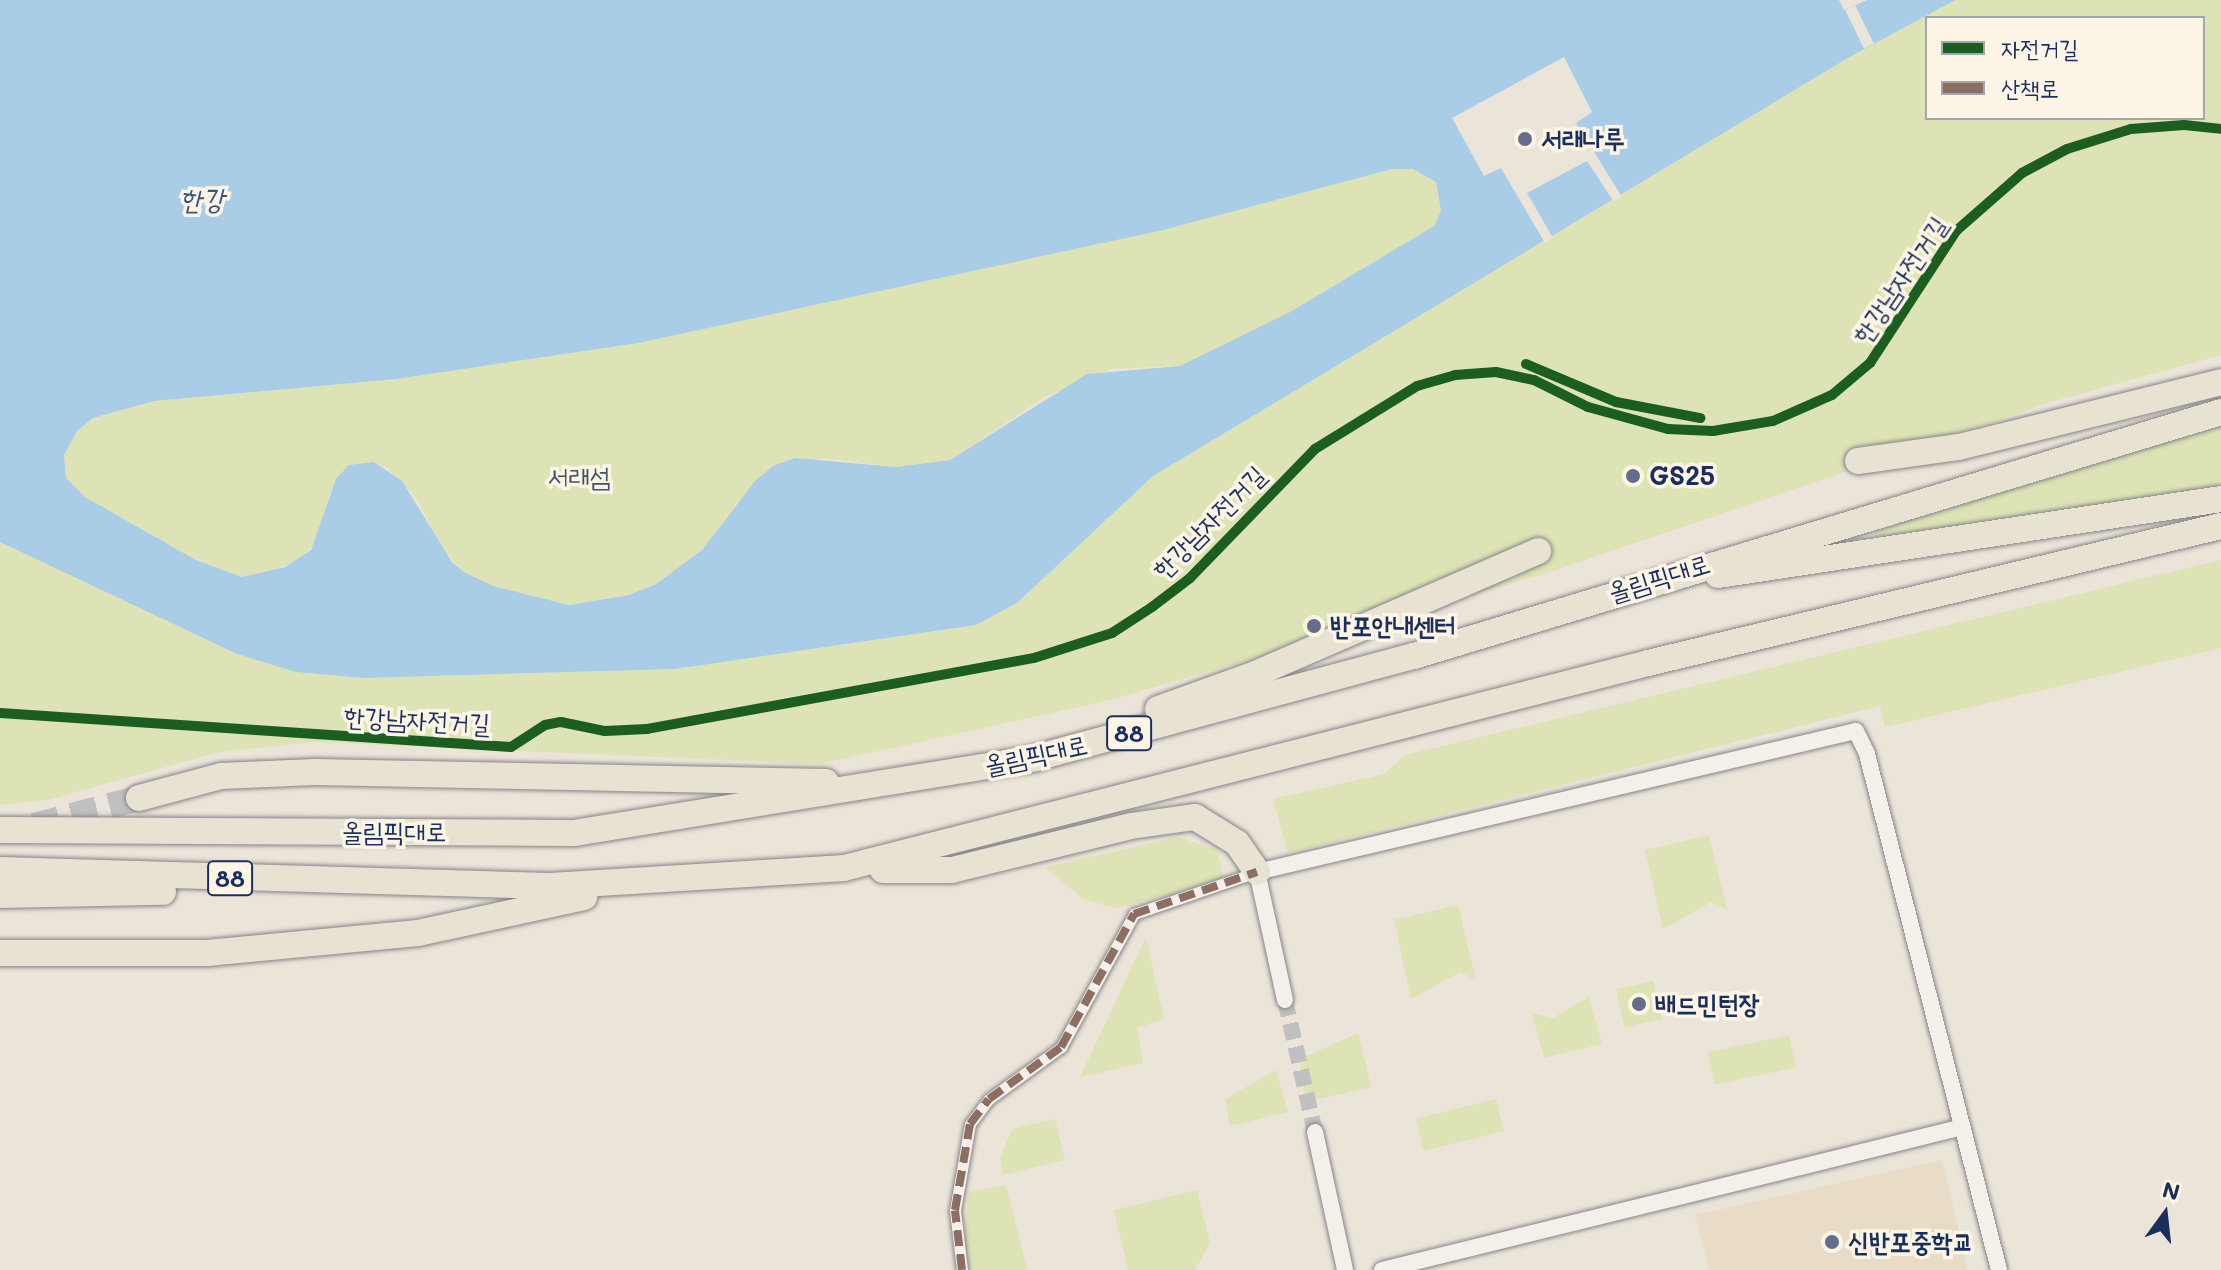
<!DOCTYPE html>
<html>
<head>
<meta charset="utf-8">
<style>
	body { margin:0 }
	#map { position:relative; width:2221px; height:1270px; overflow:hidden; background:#ebe4d9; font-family:Mali,"Poor Story",sans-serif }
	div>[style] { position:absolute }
	.built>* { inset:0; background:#e9dcc7 }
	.green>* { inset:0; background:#dde3b5; transform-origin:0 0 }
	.water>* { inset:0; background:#a9cde6 }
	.pier>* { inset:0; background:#ebe4d9; transform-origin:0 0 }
	.minor-tunnel>* { height:16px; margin-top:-8px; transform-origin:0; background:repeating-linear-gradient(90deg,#c1c0c0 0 16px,transparent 0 24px) }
	.trunk-tunnel>* { height:26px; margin-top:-13px; transform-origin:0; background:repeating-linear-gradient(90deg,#c1c0c0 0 26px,transparent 0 39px) }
	.roads { filter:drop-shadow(0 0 2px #858589) drop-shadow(0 0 2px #858589) }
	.pedestrian>* { height:11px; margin:-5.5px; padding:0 5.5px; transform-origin:5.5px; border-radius:5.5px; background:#f4f0e9 }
	.minor>* { height:16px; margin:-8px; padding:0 8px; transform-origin:8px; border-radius:8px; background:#f4f0e9 }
	.trunk>* { height:26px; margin:-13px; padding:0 13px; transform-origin:13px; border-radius:13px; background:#e7e2d2 }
	.quiet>* { height:8px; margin-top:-4px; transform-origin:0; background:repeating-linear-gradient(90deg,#8d6e63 0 16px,transparent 0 24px) }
	.cycleway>* { height:10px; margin:-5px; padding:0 5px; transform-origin:5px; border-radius:5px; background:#1b5e20 }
	.dots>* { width:22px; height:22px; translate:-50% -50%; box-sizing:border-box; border:4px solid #fcf5e5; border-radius:50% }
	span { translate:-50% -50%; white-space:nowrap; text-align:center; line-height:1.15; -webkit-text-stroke:7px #fcf5e5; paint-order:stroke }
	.shield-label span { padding:2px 6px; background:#fcf5e5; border:2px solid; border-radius:6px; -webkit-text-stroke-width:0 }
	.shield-label { font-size:24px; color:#1b2f5e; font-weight:700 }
	.poi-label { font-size:26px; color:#1b2f5e; font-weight:700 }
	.left { translate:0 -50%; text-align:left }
	.street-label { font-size:26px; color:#1b2f5e }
	.park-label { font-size:26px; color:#3f5369 }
	.water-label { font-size:28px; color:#385481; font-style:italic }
	.legend { position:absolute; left:1925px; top:16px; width:280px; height:104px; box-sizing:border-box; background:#fcf5e5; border:2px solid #a2a6af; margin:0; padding:10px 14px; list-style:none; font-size:24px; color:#1b2f5e }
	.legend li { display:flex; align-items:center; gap:16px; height:40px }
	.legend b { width:40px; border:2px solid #a2a6af }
	.north { position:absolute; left:2125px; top:1174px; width:80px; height:80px; -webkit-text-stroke:6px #fcf5e5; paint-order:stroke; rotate:15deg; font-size:22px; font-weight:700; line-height:32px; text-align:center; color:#1b2f5e }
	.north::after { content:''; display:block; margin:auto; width:28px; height:36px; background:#1b2f5e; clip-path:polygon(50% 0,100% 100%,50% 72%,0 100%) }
</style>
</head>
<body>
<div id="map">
	<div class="built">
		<i style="clip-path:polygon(1942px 1160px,1968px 1270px,1709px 1270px,1695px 1215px)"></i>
	</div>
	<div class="green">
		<i style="clip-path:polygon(evenodd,1955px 0,2221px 0,2221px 355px,2054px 401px,1547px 573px,1110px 700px,819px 764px,315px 742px,219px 752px,48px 800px,0 805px,0 542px,237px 654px,296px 672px,363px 678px,675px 669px,976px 625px,1017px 603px,1153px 476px,1848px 58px,1955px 0,1927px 18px,2203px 18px,2203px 118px,1927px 118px,1927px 18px)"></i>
		<i style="clip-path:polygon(1392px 169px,1413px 169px,1436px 182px,1441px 211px,1434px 226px,1290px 312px,1180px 366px,1111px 369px,1045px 397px,950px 460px,896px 467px,822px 458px,737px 503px,702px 550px,656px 584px,629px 595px,569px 605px,493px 586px,464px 572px,444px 551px,416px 498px,385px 466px,330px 492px,318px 540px,300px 559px,266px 573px,242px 577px,196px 560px,85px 497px,66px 478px,64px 455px,77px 431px,93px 418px,154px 401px,396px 379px)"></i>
		<i style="clip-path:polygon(2221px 426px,2221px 492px,1877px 539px,1874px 531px)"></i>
		<i style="clip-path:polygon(2221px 560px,2221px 648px,1885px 727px,1880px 706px,1288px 853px,1273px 799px,1384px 774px,1405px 755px)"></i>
		<i style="clip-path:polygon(1709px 835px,1727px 909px,1711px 902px,1663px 929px,1645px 850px)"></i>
		<i style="clip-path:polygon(1178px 837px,1217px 850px,1224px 881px,1116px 908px,1083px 899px,1045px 867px)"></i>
		<i style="clip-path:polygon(1458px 905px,1476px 980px,1460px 972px,1411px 999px,1394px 920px)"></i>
		<i style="clip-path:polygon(1146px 937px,1164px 1019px,1137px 1028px,1143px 1063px,1080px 1077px)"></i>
		<i style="left:1653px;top:981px;width:39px;height:38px;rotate:77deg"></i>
		<i style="clip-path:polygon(1589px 997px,1602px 1044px,1544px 1058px,1532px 1013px,1553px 1018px)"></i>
		<i style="clip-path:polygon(1358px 1033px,1371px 1087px,1305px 1102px,1300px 1059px)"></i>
		<i style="left:1789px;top:1035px;width:33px;height:83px;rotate:78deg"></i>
		<i style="clip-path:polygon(1276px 1070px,1288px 1112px,1230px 1126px,1225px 1099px)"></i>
		<i style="left:1496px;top:1099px;width:33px;height:83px;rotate:76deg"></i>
		<i style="clip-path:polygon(1055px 1119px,1065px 1160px,1003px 1175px,1000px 1159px,1012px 1129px)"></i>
		<i style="clip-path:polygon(1006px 1185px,1027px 1270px,970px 1270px,964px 1244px,969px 1192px)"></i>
		<i style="clip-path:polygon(1197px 1190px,1210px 1243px,1195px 1270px,1128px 1270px,1114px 1210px)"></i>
	</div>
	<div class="water">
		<i style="clip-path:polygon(evenodd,0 0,1839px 0,1844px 10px,1867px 0,1955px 0,1848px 58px,1153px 476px,1017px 603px,976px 625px,675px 669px,363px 678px,296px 672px,237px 654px,0 542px,0 0,1392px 169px,1413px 169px,1436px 182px,1441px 211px,1434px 226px,1290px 312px,1180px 366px,1087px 374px,950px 460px,896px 467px,795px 458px,773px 466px,755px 481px,702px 550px,656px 584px,629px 595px,569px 605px,493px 586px,464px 572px,452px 562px,402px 481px,374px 462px,349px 465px,336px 479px,311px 550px,285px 567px,242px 577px,196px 560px,85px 497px,66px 478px,64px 455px,77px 431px,93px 418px,154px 401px,396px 379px,638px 343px,1163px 230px,1392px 169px)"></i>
	</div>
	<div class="pier">
		<i style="left:1855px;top:5px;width:43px;height:11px;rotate:64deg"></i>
		<i style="clip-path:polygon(1564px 57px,1592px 112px,1576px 123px,1622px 197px,1614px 202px,1587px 161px,1527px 193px,1553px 238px,1545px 243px,1501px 168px,1484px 176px,1452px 118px)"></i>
	</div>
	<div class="minor-tunnel">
		<i style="left:1285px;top:1000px;width:135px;rotate:77.2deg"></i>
	</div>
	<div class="trunk-tunnel">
		<i style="left:34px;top:826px;width:109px;rotate:-14.9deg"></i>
	</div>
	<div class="roads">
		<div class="pedestrian">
			<i style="left:962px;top:1270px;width:60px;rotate:-96.7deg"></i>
			<i style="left:955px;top:1210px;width:87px;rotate:-80.1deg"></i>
			<i style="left:970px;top:1124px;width:31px;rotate:-53deg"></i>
			<i style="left:989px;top:1099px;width:89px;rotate:-35.8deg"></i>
			<i style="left:1061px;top:1047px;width:152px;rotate:-61.2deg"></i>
			<i style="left:1134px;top:914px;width:130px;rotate:-18.9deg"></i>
		</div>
		<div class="minor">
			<i style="left:1285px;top:1000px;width:131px;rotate:-102.3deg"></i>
			<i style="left:1257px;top:872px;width:615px;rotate:-13.25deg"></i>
			<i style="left:1856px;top:731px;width:25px;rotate:64deg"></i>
			<i style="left:1867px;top:754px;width:533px;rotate:75.65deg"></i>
			<i style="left:1315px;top:1132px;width:141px;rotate:77.7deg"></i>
			<i style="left:1382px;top:1270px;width:598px;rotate:-13.83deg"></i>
		</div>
		<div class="trunk">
			<i style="left:1858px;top:461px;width:102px;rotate:-7.9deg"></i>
			<i style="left:1959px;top:447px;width:270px;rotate:-13.9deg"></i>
			<i style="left:1718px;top:575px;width:509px;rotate:-8.59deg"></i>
			<i style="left:1158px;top:709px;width:101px;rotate:-19.7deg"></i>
			<i style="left:1253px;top:675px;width:311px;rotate:-23.5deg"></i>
			<i style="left:139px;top:798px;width:85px;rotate:-15deg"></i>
			<i style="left:221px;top:776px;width:94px;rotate:-2.4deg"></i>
			<i style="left:315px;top:772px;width:511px;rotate:1.12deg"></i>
			<i style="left:0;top:830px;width:574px;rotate:0.3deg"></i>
			<i style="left:574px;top:833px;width:467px;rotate:-9.2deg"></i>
			<i style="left:1035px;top:758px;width:392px;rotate:-15.1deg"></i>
			<i style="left:1414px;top:656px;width:843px;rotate:-16.82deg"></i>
			<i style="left:0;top:870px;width:550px;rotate:1.67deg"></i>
			<i style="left:550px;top:886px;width:295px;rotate:-3.5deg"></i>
			<i style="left:844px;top:868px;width:830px;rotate:-14.3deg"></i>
			<i style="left:1648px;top:663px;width:589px;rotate:-13.45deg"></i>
			<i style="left:883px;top:870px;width:69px"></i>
			<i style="left:952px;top:870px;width:184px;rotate:-13.8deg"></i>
			<i style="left:1131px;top:826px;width:65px;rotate:-8deg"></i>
			<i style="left:1195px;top:817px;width:49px;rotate:31.8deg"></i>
			<i style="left:1237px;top:843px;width:35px;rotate:55deg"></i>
			<i style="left:0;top:895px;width:163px;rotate:-1.1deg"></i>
			<i style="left:0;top:953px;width:207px"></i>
			<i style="left:207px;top:953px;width:212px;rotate:-5.4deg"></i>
			<i style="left:418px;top:933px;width:170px;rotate:-12.2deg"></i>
		</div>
	</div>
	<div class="quiet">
		<i style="left:962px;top:1270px;width:60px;rotate:-96.7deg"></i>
		<i style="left:955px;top:1210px;width:87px;rotate:-80.1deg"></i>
		<i style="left:970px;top:1124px;width:31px;rotate:-53deg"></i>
		<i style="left:989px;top:1099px;width:89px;rotate:-35.8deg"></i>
		<i style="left:1061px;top:1047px;width:152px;rotate:-61.2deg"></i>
		<i style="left:1134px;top:914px;width:130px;rotate:-18.9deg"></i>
	</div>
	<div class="cycleway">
		<i style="left:1526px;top:364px;width:98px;rotate:22.9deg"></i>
		<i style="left:1616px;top:402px;width:86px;rotate:10.8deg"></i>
		<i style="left:0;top:713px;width:512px;rotate:3.81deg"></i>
		<i style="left:511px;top:747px;width:40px;rotate:-32.9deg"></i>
		<i style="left:545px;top:725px;width:16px;rotate:-11deg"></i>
		<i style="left:561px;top:722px;width:45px;rotate:11.6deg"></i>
		<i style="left:605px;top:731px;width:42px;rotate:-2.7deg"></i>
		<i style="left:647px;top:729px;width:393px;rotate:-10.4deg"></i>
		<i style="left:1034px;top:658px;width:82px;rotate:-17.8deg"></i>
		<i style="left:1112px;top:633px;width:48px;rotate:-33deg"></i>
		<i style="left:1152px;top:607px;width:48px;rotate:-37.3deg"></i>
		<i style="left:1190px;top:578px;width:180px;rotate:-45.9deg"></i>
		<i style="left:1315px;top:449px;width:120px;rotate:-31.7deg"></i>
		<i style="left:1417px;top:386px;width:40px;rotate:-16deg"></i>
		<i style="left:1455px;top:375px;width:41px;rotate:-4.2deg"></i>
		<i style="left:1496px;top:372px;width:39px;rotate:12deg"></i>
		<i style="left:1534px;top:380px;width:60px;rotate:26.6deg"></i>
		<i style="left:1588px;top:407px;width:83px;rotate:15.4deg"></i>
		<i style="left:1668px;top:429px;width:45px;rotate:2.5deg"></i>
		<i style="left:1713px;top:431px;width:61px;rotate:-9.5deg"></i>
		<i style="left:1773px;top:421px;width:64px;rotate:-23.8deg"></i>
		<i style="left:1832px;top:395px;width:50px;rotate:-40.1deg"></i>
		<i style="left:1870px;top:363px;width:158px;rotate:-56.9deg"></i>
		<i style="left:1956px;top:231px;width:88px;rotate:-41.3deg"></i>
		<i style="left:2022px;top:173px;width:51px;rotate:-28.1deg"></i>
		<i style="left:2067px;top:149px;width:67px;rotate:-17.4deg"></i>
		<i style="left:2131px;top:129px;width:53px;rotate:-4.3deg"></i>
		<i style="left:2184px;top:125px;width:37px;rotate:6deg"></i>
	</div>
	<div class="dots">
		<i style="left:1525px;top:139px;background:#646e89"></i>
		<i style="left:1633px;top:476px;background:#646e89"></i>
		<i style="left:1314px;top:626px;background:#646e89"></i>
		<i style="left:1639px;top:1004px;background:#646e89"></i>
		<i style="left:1832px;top:1242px;background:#646e89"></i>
	</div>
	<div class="shield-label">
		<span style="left:1129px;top:733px">88</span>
		<span style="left:230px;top:878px">88</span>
	</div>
	<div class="poi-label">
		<span class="left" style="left:1541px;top:139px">서래나루</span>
		<span class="left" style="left:1649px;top:476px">GS25</span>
		<span class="left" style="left:1330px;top:626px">반포안내센터</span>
		<span class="left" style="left:1655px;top:1004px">배드민턴장</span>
		<span class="left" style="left:1848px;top:1242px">신반포중학교</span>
	</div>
	<div class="street-label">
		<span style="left:1900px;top:280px;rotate:-56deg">한강남자전거길</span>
		<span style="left:1209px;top:522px;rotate:-45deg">한강남자전거길</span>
		<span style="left:1659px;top:578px;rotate:-17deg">올림픽대로</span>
		<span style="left:417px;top:720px;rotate:3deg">한강남자전거길</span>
		<span style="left:1036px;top:755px;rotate:-12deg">올림픽대로</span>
		<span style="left:394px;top:832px">올림픽대로</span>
	</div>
	<div class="park-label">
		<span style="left:579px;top:477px">서래섬</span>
	</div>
	<div class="water-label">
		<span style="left:202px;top:198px">한강</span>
	</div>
	<ul class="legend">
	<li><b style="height:10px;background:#1b5e20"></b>자전거길</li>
	<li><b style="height:10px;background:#8d6e63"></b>산책로</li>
	</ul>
	<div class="north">N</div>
</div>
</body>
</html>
